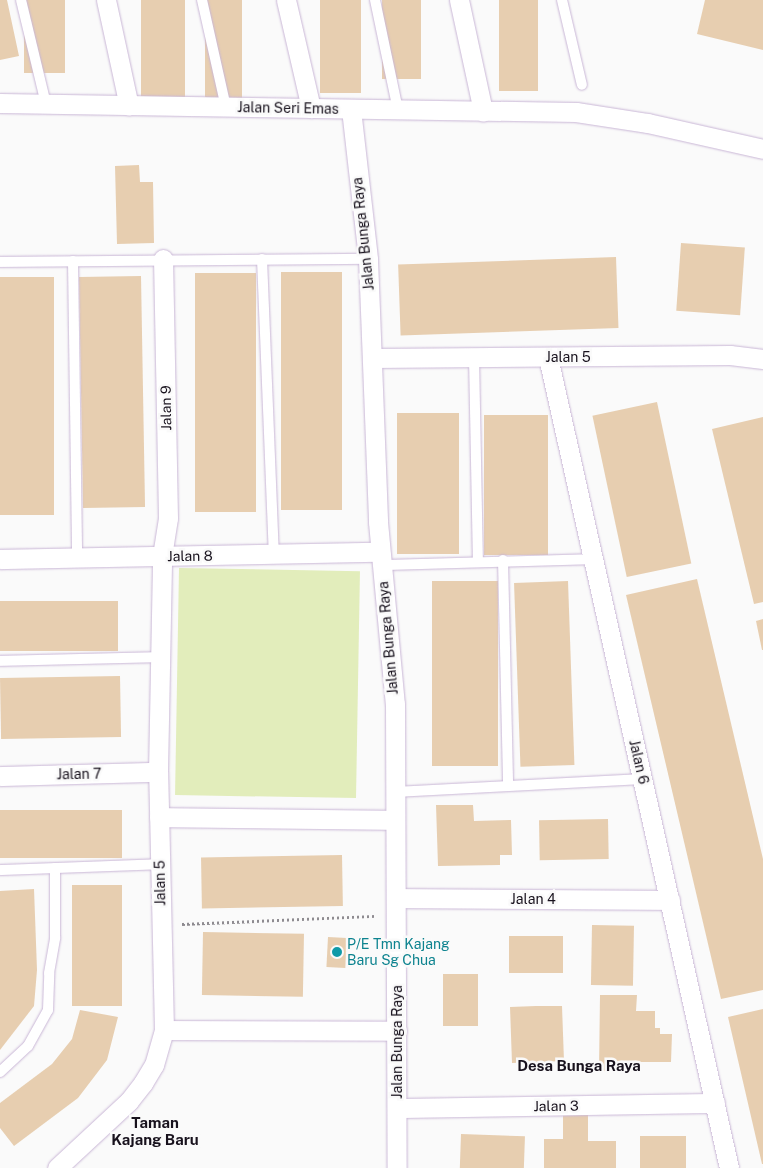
<!DOCTYPE html>
<html>
<head>
<meta charset="utf-8">
<style>
	body { margin:0 }
	#map { position:relative; width:763px; height:1168px; overflow:hidden; background:#fafafa; font-family:"Public Sans",sans-serif }
	div>[style] { position:absolute }
	.green>* { inset:0; background:#e2edbb; transform-origin:0 0 }
	.building>* { inset:0; background:#e7ceb0; transform-origin:0 0 }
	.path>* { height:3px; margin-top:-1.5px; transform-origin:0; background:repeating-linear-gradient(90deg,#8e8b90 0 2.5px,transparent 0 5px) }
	.roads { filter:drop-shadow(0 0 1px #c9b6d6) drop-shadow(0 0 1px #c9b6d6) }
	.lane>* { height:10px; margin:-5px; padding:0 5px; transform-origin:5px; border-radius:5px; background:#fff }
	.street>* { height:19px; margin:-9.5px; padding:0 9.5px; transform-origin:9.5px; border-radius:9.5px; background:#fff }
	.dots>* { width:14px; height:14px; translate:-50% -50%; box-sizing:border-box; border:2px solid #fafafa; border-radius:50% }
	span { translate:-50% -50%; white-space:nowrap; text-align:center; line-height:1.15; -webkit-text-stroke:5px #fafafa; paint-order:stroke }
	.street-label { font-size:14px; color:#18121d }
	.culture-label { font-size:14px; color:#0d838f }
	.left { translate:0 -50%; text-align:left }
	.neighbourhood-label { font-size:15px; color:#18121d; font-weight:700 }
</style>
</head>
<body>
<div id="map">
	<div class="green">
		<i style="left:179px;top:568px;width:181px;height:227px;rotate:1deg"></i>
	</div>
	<div class="building">
		<i style="clip-path:polygon(0 0,7px 0,19px 56px,0 60px)"></i>
		<i style="left:24px;top:0;width:41px;height:73px"></i>
		<i style="left:141px;top:0;width:44px;height:99px"></i>
		<i style="left:205px;top:0;width:37px;height:102px"></i>
		<i style="left:320px;top:0;width:41px;height:93px"></i>
		<i style="left:382px;top:0;width:39px;height:79px"></i>
		<i style="left:499px;top:0;width:39px;height:91px"></i>
		<i style="clip-path:polygon(705px 0,763px 0,763px 50px,697px 34px)"></i>
		<i style="clip-path:polygon(139px 165px,140px 182px,153px 182px,154px 243px,117px 244px,115px 166px)"></i>
		<i style="left:681px;top:243px;width:64px;height:68px;rotate:4deg"></i>
		<i style="left:616px;top:257px;width:71px;height:218px;rotate:88deg"></i>
		<i style="left:281px;top:272px;width:61px;height:238px"></i>
		<i style="left:195px;top:273px;width:61px;height:239px"></i>
		<i style="left:141px;top:276px;width:231px;height:62px;rotate:89deg"></i>
		<i style="left:54px;top:277px;width:238px;height:54px;rotate:90deg"></i>
		<i style="left:657px;top:402px;width:165px;height:66px;rotate:78deg"></i>
		<i style="left:397px;top:413px;width:62px;height:141px"></i>
		<i style="left:484px;top:415px;width:64px;height:140px"></i>
		<i style="clip-path:polygon(763px 417px,763px 602px,754px 604px,712px 429px)"></i>
		<i style="clip-path:polygon(697px 579px,763px 859px,763px 990px,721px 999px,626px 595px)"></i>
		<i style="left:432px;top:581px;width:66px;height:185px"></i>
		<i style="left:568px;top:581px;width:184px;height:54px;rotate:88deg"></i>
		<i style="left:118px;top:601px;width:50px;height:118px;rotate:90deg"></i>
		<i style="clip-path:polygon(763px 619px,763px 650px,762px 650px,756px 621px)"></i>
		<i style="left:120px;top:676px;width:61px;height:120px;rotate:89deg"></i>
		<i style="clip-path:polygon(436px 805px,473px 805px,474px 821px,511px 820px,512px 855px,500px 855px,500px 865px,438px 866px)"></i>
		<i style="left:122px;top:810px;width:48px;height:122px;rotate:90deg"></i>
		<i style="left:608px;top:819px;width:40px;height:69px;rotate:89deg"></i>
		<i style="left:342px;top:855px;width:51px;height:141px;rotate:89deg"></i>
		<i style="left:72px;top:885px;width:50px;height:121px"></i>
		<i style="clip-path:polygon(34px 889px,37px 970px,34px 1006px,0 1050px,0 891px)"></i>
		<i style="left:592px;top:925px;width:42px;height:60px;rotate:1deg"></i>
		<i style="left:203px;top:932px;width:101px;height:63px;rotate:1deg"></i>
		<i style="left:509px;top:936px;width:54px;height:37px"></i>
		<i style="left:328px;top:937px;width:19px;height:30px;rotate:3deg"></i>
		<i style="left:443px;top:974px;width:35px;height:52px"></i>
		<i style="clip-path:polygon(600px 995px,637px 995px,636px 1011px,655px 1011px,655px 1028px,660px 1028px,660px 1034px,672px 1034px,671px 1062px,636px 1062px,636px 1072px,599px 1071px)"></i>
		<i style="clip-path:polygon(536px 1006px,562px 1006px,564px 1061px,512px 1063px,510px 1007px)"></i>
		<i style="clip-path:polygon(763px 1009px,763px 1164px,762px 1164px,728px 1017px)"></i>
		<i style="clip-path:polygon(80px 1010px,118px 1017px,107px 1060px,78px 1098px,14px 1146px,0 1128px,0 1103px,52px 1064px,72px 1039px)"></i>
		<i style="clip-path:polygon(563px 1115px,588px 1115px,588px 1141px,616px 1141px,616px 1168px,544px 1168px,544px 1139px,563px 1139px)"></i>
		<i style="left:461px;top:1134px;width:64px;height:34px;rotate:2deg"></i>
		<i style="left:686px;top:1136px;width:32px;height:46px;rotate:90deg"></i>
	</div>
	<div class="path">
		<i style="left:182px;top:924px;width:194px;rotate:-2.4deg"></i>
	</div>
	<div class="roads">
		<div class="lane">
			<i style="left:21px;top:0;width:107px;rotate:76.5deg"></i>
			<i style="left:202px;top:0;width:110px;rotate:77.4deg"></i>
			<i style="left:375px;top:0;width:112px;rotate:78.2deg"></i>
			<i style="left:562px;top:0;width:87px;rotate:76.8deg"></i>
			<i style="left:262px;top:259px;width:295px;rotate:87.7deg"></i>
			<i style="left:73px;top:261px;width:297px;rotate:89.2deg"></i>
			<i style="left:0;top:262px;width:368px;rotate:-0.5deg"></i>
			<i style="left:474px;top:357px;width:205px;rotate:88.9deg"></i>
			<i style="left:503px;top:560px;width:225px;rotate:88.7deg"></i>
			<i style="left:382px;top:565px;width:211px;rotate:-1.6deg"></i>
			<i style="left:0;top:661px;width:160px;rotate:-1.4deg"></i>
			<i style="left:395px;top:792px;width:248px;rotate:-3deg"></i>
			<i style="left:0;top:870px;width:160px;rotate:-2.1deg"></i>
			<i style="left:0;top:1072px;width:38px;rotate:-43deg"></i>
			<i style="left:28px;top:1046px;width:41px;rotate:-60.9deg"></i>
			<i style="left:48px;top:1010px;width:37px;rotate:-88deg"></i>
			<i style="left:49px;top:973px;width:36px;rotate:-80deg"></i>
			<i style="left:55px;top:938px;width:70px;rotate:-90deg"></i>
		</div>
		<div class="street">
			<i style="left:106px;top:0;width:108px;rotate:77.8deg"></i>
			<i style="left:286px;top:0;width:111px;rotate:77deg"></i>
			<i style="left:459px;top:0;width:114px;rotate:77.8deg"></i>
			<i style="left:0;top:103px;width:576px;rotate:0.9deg"></i>
			<i style="left:576px;top:112px;width:73px;rotate:8.7deg"></i>
			<i style="left:648px;top:123px;width:118px;rotate:12.7deg"></i>
			<i style="left:351px;top:109px;width:151px;rotate:83.5deg"></i>
			<i style="left:368px;top:259px;width:263px;rotate:87.8deg"></i>
			<i style="left:378px;top:522px;width:183px;rotate:84.7deg"></i>
			<i style="left:395px;top:704px;width:464px;rotate:89.8deg"></i>
			<i style="left:548px;top:357px;width:831px;rotate:77.42deg"></i>
			<i style="left:373px;top:358px;width:357px;rotate:-0.5deg"></i>
			<i style="left:730px;top:355px;width:33px;rotate:7deg"></i>
			<i style="left:0;top:559px;width:380px;rotate:-1.1deg"></i>
			<i style="left:0;top:776px;width:158px;rotate:-1.5deg"></i>
			<i style="left:159px;top:817px;width:236px;rotate:0.7deg"></i>
			<i style="left:396px;top:898px;width:274px;rotate:0.4deg"></i>
			<i style="left:164px;top:1030px;width:233px;rotate:0.2deg"></i>
			<i style="left:397px;top:1108px;width:318px;rotate:-0.9deg"></i>
			<i style="left:57px;top:1168px;width:98px;rotate:-42.9deg"></i>
			<i style="left:129px;top:1101px;width:23px;rotate:-52deg"></i>
			<i style="left:143px;top:1083px;width:21px;rotate:-59deg"></i>
			<i style="left:154px;top:1065px;width:36px;rotate:-74deg"></i>
			<i style="left:164px;top:1030px;width:258px;rotate:-91.3deg"></i>
			<i style="left:158px;top:772px;width:216px;rotate:-88.9deg"></i>
			<i style="left:162px;top:556px;width:38px;rotate:-81deg"></i>
			<i style="left:168px;top:518px;width:259px;rotate:-91.1deg"></i>
		</div>
	</div>
	<div class="dots">
		<i style="left:337px;top:952px;background:#0f9aa8"></i>
	</div>
	<div class="street-label">
		<span style="left:288px;top:108px;rotate:1deg">Jalan Seri Emas</span>
		<span style="left:363px;top:234px;rotate:-96deg">Jalan Bunga Raya</span>
		<span style="left:568px;top:357px">Jalan 5</span>
		<span style="left:166px;top:408px;rotate:-91deg">Jalan 9</span>
		<span style="left:190px;top:556px;rotate:-1deg">Jalan 8</span>
		<span style="left:388px;top:638px;rotate:-95deg">Jalan Bunga Raya</span>
		<span style="left:639px;top:762px;rotate:77deg">Jalan 6</span>
		<span style="left:79px;top:774px;rotate:-1deg">Jalan 7</span>
		<span style="left:160px;top:883px;rotate:-91deg">Jalan 5</span>
		<span style="left:533px;top:899px">Jalan 4</span>
		<span style="left:397px;top:1042px;rotate:-90deg">Jalan Bunga Raya</span>
		<span style="left:556px;top:1106px;rotate:-1deg">Jalan 3</span>
	</div>
	<div class="culture-label">
		<span class="left" style="left:347px;top:952px">P/E Tmn Kajang<br>Baru Sg Chua</span>
	</div>
	<div class="neighbourhood-label">
		<span style="left:579px;top:1066px">Desa Bunga Raya</span>
		<span style="left:155px;top:1131px">Taman<br>Kajang Baru</span>
	</div>
</div>
</body>
</html>
